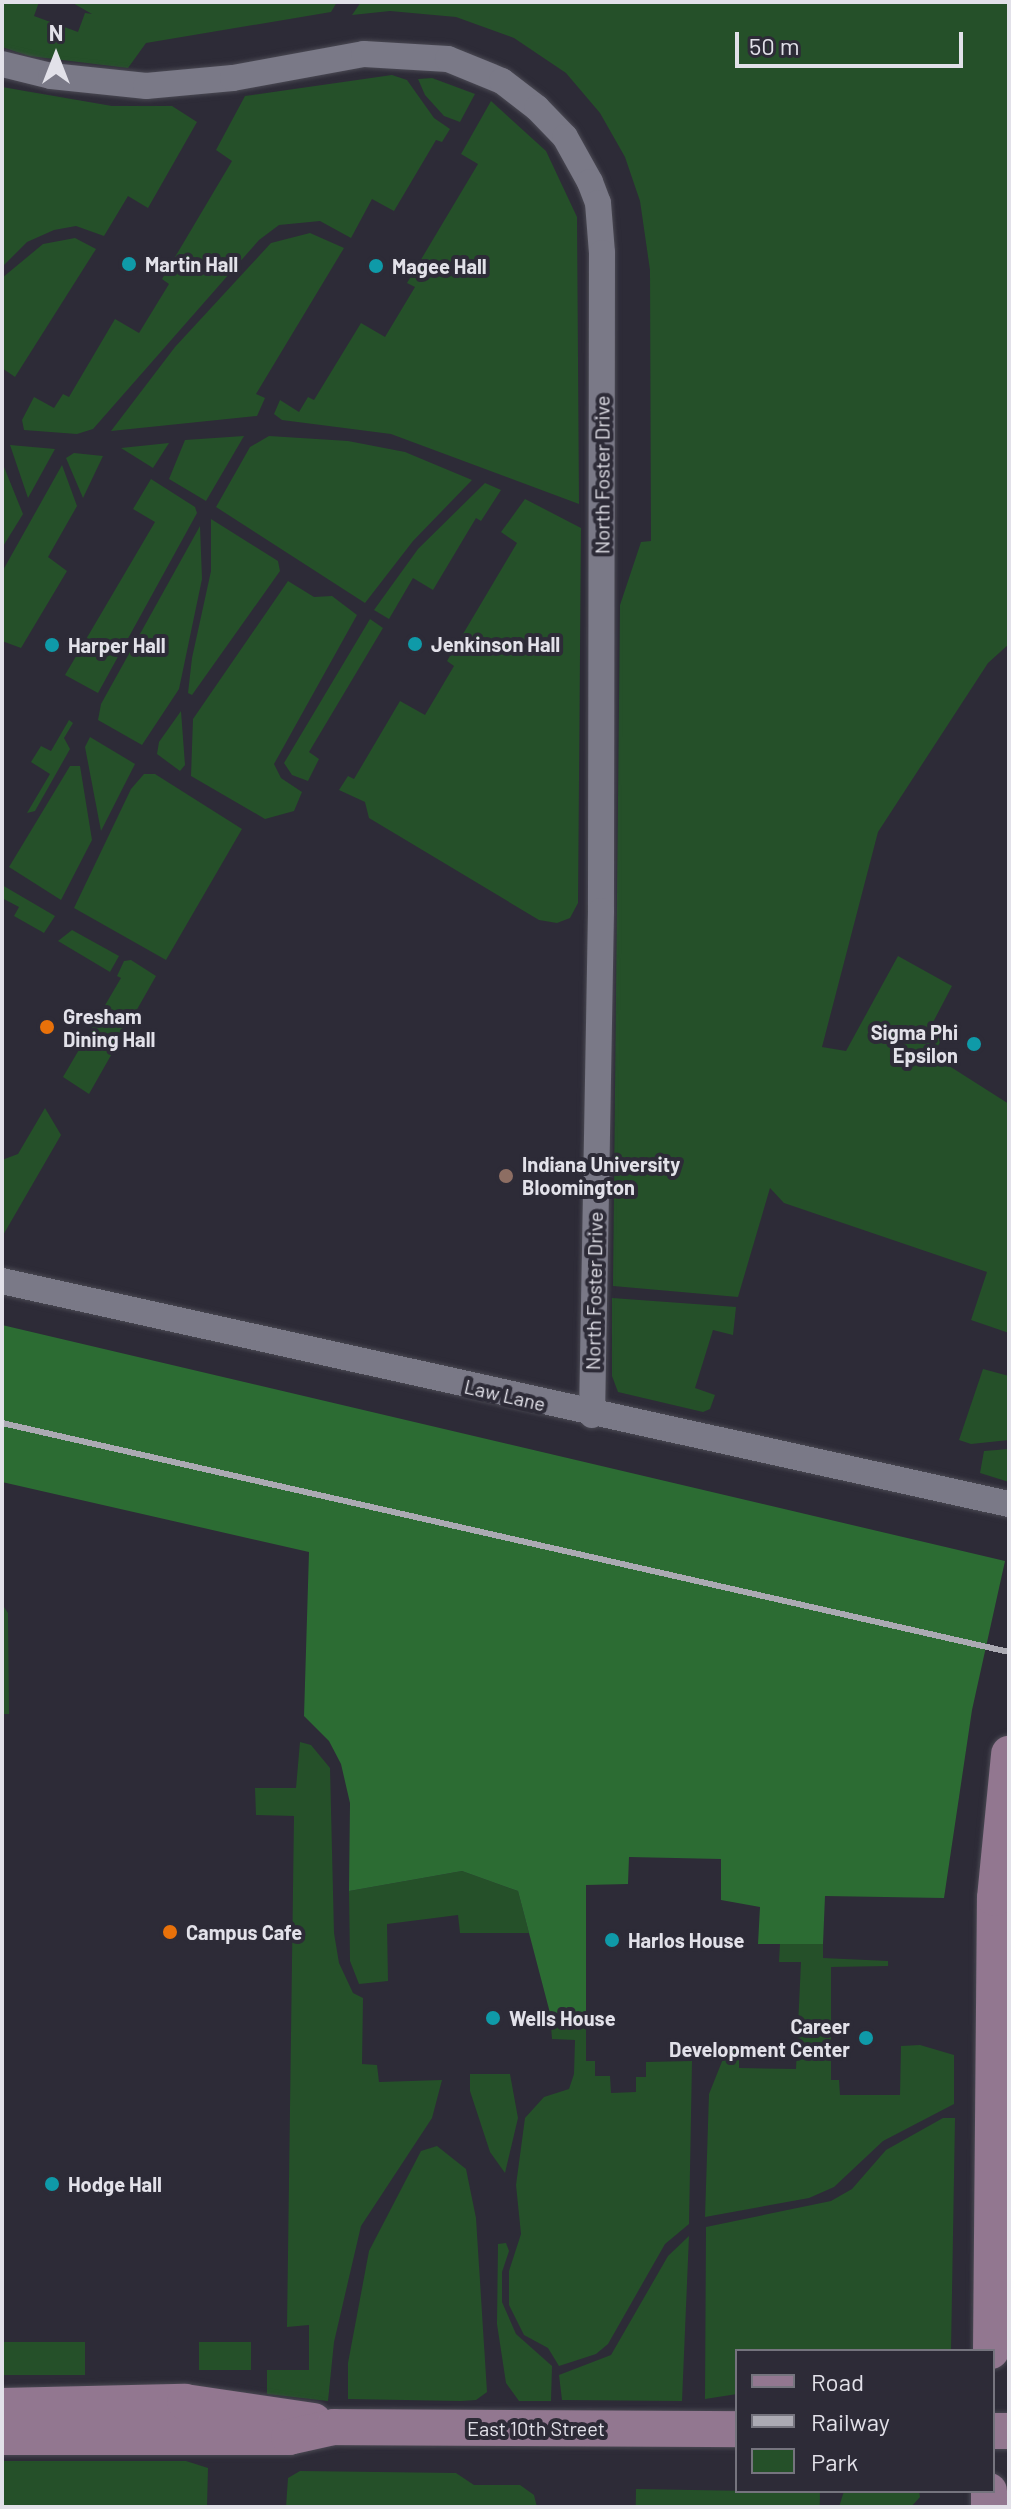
<!DOCTYPE html>
<html>
<head>
<meta charset="utf-8">
<style>
	body { margin:0 }
	#map { position:relative; width:1011px; height:2509px; overflow:hidden; background:#2d2b37; font-family:Barlow,sans-serif }
	div>[style] { position:absolute }
	.green>* { inset:0; background:#255029; transform-origin:0 0 }
	.forest>* { inset:0; background:#2c6c33 }
	.roads { filter:drop-shadow(0 0 2px #4a4953) drop-shadow(0 0 2px #4a4953) }
	.street>* { height:26px; margin:-13px; padding:0 13px; transform-origin:13px; border-radius:13px; background:#7a7987 }
	.secondary>* { height:36px; margin:-18px; padding:0 18px; transform-origin:18px; border-radius:18px; background:#927790 }
	.rail>* { height:6px; margin:-3px; padding:0 3px; transform-origin:3px; border-radius:3px; background:#abaab3 }
	.dots>* { width:22px; height:22px; translate:-50% -50%; box-sizing:border-box; border:4px solid #2d2b37; border-radius:50% }
	span { translate:-50% -50%; white-space:nowrap; text-align:center; line-height:1.15; -webkit-text-stroke:8px #2d2b37; paint-order:stroke }
	.poi-label { font-size:20px; color:#e2e1e9; font-weight:700 }
	.left { translate:0 -50%; text-align:left }
	.right { translate:-100% -50%; text-align:right }
	.street-label { font-size:20px; color:#e2e1e9 }
	.frame { position:absolute; inset:0; border:4px solid #e2e1e9; pointer-events:none }
	.legend { position:absolute; left:735px; top:2349px; width:260px; height:144px; box-sizing:border-box; background:#2d2b37; border:2px solid #75747e; margin:0; padding:10px 14px; list-style:none; font-size:24px; color:#e2e1e9 }
	.legend li { display:flex; align-items:center; gap:16px; height:40px }
	.legend b { width:40px; border:2px solid #75747e }
	.north { position:absolute; left:16px; top:16px; width:80px; height:80px; -webkit-text-stroke:6px #2d2b37; paint-order:stroke; rotate:0deg; font-size:22px; font-weight:700; line-height:32px; text-align:center; color:#e2e1e9 }
	.north::after { content:''; display:block; margin:auto; width:28px; height:36px; background:#e2e1e9; clip-path:polygon(50% 0,100% 100%,50% 72%,0 100%) }
	.scale { position:absolute; left:735px; top:32px; width:228px; height:36px; box-sizing:border-box; border:4px solid #e2e1e9; border-top:0; padding-left:10px; font-size:24px; line-height:28px; white-space:nowrap; color:#e2e1e9; -webkit-text-stroke:6px #2d2b37; paint-order:stroke }
</style>
</head>
<body>
<div id="map">
	<div class="green">
		<i style="clip-path:polygon(2px 2px,39px 2px,34px 16px,78px 32px,85px 13px,92px 14px,71px 2px,337px 2px,331px 12px,146px 43px,128px 68px,29px 56px,2px 47px)"></i>
		<i style="clip-path:polygon(361px 2px,1009px 2px,1009px 644px,988px 663px,878px 832px,822px 1047px,846px 1051px,898px 956px,952px 986px,931px 1026px,946px 1033px,932px 1055px,1009px 1104px,1009px 1333px,971px 1320px,987px 1272px,784px 1203px,770px 1188px,738px 1297px,613px 1286px,620px 605px,641px 542px,651px 541px,650px 270px,640px 201px,625px 157px,600px 113px,566px 73px,514px 38px,456px 17px,390px 11px,352px 15px)"></i>
		<i style="clip-path:polygon(392px 75px,407px 80px,434px 118px,450px 129px,442px 142px,436px 140px,394px 211px,372px 199px,351px 238px,320px 221px,279px 225px,259px 240px,93px 429px,77px 434px,24px 430px,22px 420px,34px 397px,54px 408px,63px 394px,69px 397px,115px 319px,139px 333px,169px 284px,162px 279px,232px 161px,216px 150px,245px 96px)"></i>
		<i style="clip-path:polygon(432px 78px,475px 94px,460px 122px,444px 116px,425px 95px,418px 79px)"></i>
		<i style="clip-path:polygon(2px 87px,112px 106px,172px 106px,197px 122px,148px 208px,128px 196px,104px 236px,76px 226px,54px 230px,27px 242px,2px 267px)"></i>
		<i style="clip-path:polygon(491px 101px,546px 151px,577px 217px,579px 504px,391px 434px,282px 420px,274px 414px,280px 400px,299px 412px,308px 397px,314px 400px,361px 323px,385px 337px,415px 287px,407px 283px,478px 164px,461px 154px)"></i>
		<i style="clip-path:polygon(310px 233px,344px 248px,256px 394px,265px 398px,257px 416px,111px 431px,175px 347px,271px 243px)"></i>
		<i style="clip-path:polygon(75px 238px,96px 249px,15px 377px,2px 368px,2px 278px,43px 244px)"></i>
		<i style="clip-path:polygon(244px 436px,206px 501px,169px 479px,185px 440px)"></i>
		<i style="clip-path:polygon(269px 436px,348px 441px,405px 452px,472px 480px,413px 541px,365px 603px,216px 507px,250px 447px)"></i>
		<i style="clip-path:polygon(169px 443px,153px 468px,121px 448px)"></i>
		<i style="clip-path:polygon(10px 445px,55px 449px,28px 498px)"></i>
		<i style="clip-path:polygon(74px 453px,103px 456px,83px 498px,66px 458px)"></i>
		<i style="clip-path:polygon(2px 462px,23px 514px,2px 548px)"></i>
		<i style="clip-path:polygon(62px 465px,77px 506px,48px 557px,67px 571px,21px 648px,2px 641px,2px 572px)"></i>
		<i style="clip-path:polygon(151px 479px,195px 507px,197px 513px,98px 693px,65px 675px,155px 522px,133px 509px)"></i>
		<i style="clip-path:polygon(485px 483px,501px 490px,481px 521px,476px 518px,433px 590px,413px 578px,389px 619px,374px 610px,418px 549px)"></i>
		<i style="clip-path:polygon(525px 499px,581px 528px,578px 903px,570px 918px,557px 923px,539px 920px,369px 818px,365px 802px,339px 790px,348px 776px,354px 779px,400px 701px,425px 715px,454px 666px,447px 661px,517px 543px,501px 532px)"></i>
		<i style="clip-path:polygon(211px 519px,278px 561px,280px 571px,192px 695px,188px 693px,192px 658px,211px 571px)"></i>
		<i style="clip-path:polygon(200px 526px,202px 579px,179px 689px,142px 745px,98px 720px,101px 704px)"></i>
		<i style="clip-path:polygon(288px 581px,314px 597px,332px 596px,357px 615px,274px 764px,281px 778px,302px 792px,294px 811px,265px 819px,191px 776px,193px 719px)"></i>
		<i style="clip-path:polygon(370px 619px,383px 628px,309px 752px,319px 759px,308px 781px,292px 775px,284px 763px)"></i>
		<i style="clip-path:polygon(181px 711px,185px 765px,180px 771px,157px 754px,159px 742px)"></i>
		<i style="clip-path:polygon(69px 720px,73px 723px,64px 738px,70px 749px,35px 811px,27px 813px,50px 774px,31px 762px,41px 746px,51px 751px)"></i>
		<i style="clip-path:polygon(90px 737px,135px 764px,101px 831px,85px 747px)"></i>
		<i style="clip-path:polygon(70px 766px,80px 766px,92px 840px,61px 900px,9px 867px)"></i>
		<i style="clip-path:polygon(144px 774px,155px 774px,242px 829px,166px 960px,74px 908px,131px 789px)"></i>
		<i style="clip-path:polygon(2px 885px,55px 916px,44px 933px,14px 916px,19px 907px,2px 898px)"></i>
		<i style="clip-path:polygon(72px 930px,119px 956px,110px 972px,58px 941px)"></i>
		<i style="clip-path:polygon(131px 960px,156px 976px,89px 1094px,63px 1077px,121px 978px,117px 976px,124px 961px)"></i>
		<i style="clip-path:polygon(45px 1108px,61px 1135px,2px 1237px,2px 1160px,18px 1154px)"></i>
		<i style="clip-path:polygon(612px 1298px,736px 1307px,733px 1335px,713px 1330px,695px 1388px,715px 1395px,710px 1409px,703px 1412px,618px 1392px,612px 1376px)"></i>
		<i style="clip-path:polygon(983px 1369px,1009px 1376px,1009px 1440px,971px 1444px,959px 1440px)"></i>
		<i style="clip-path:polygon(1009px 1449px,1009px 1482px,980px 1473px,984px 1451px)"></i>
		<i style="clip-path:polygon(2px 1604px,8px 1613px,9px 1714px,2px 1714px)"></i>
		<i style="clip-path:polygon(300px 1742px,311px 1745px,330px 1768px,334px 1933px,339px 1963px,353px 1993px,363px 1998px,362px 2064px,377px 2065px,379px 2082px,442px 2080px,432px 2118px,361px 2226px,334px 2342px,328px 2401px,267px 2394px,267px 2370px,309px 2370px,309px 2325px,287px 2327px,294px 1816px,256px 1815px,255px 1788px,296px 1788px)"></i>
		<i style="clip-path:polygon(462px 1871px,518px 1891px,529px 1933px,460px 1933px,458px 1915px,387px 1924px,388px 1981px,359px 1984px,350px 1961px,349px 1891px)"></i>
		<i style="clip-path:polygon(780px 1944px,823px 1944px,823px 1958px,888px 1961px,888px 1966px,831px 1967px,831px 2080px,839px 2080px,840px 2095px,900px 2095px,901px 2046px,920px 2045px,954px 2055px,954px 2104px,883px 2141px,834px 2187px,809px 2198px,705px 2217px,709px 2094px,727px 2049px,739px 2048px,739px 2068px,796px 2069px,801px 1962px,779px 1962px)"></i>
		<i style="clip-path:polygon(550px 2013px,586px 2013px,586px 2061px,595px 2061px,595px 2076px,610px 2076px,611px 2093px,636px 2092px,636px 2077px,646px 2077px,646px 2062px,692px 2061px,689px 2224px,665px 2244px,608px 2344px,596px 2354px,559px 2366px,548px 2348px,524px 2335px,509px 2305px,509px 2271px,521px 2234px,516px 2185px,525px 2118px,544px 2097px,569px 2089px,574px 2074px,575px 2040px,552px 2039px)"></i>
		<i style="clip-path:polygon(470px 2074px,510px 2074px,518px 2118px,505px 2173px,490px 2152px,470px 2091px)"></i>
		<i style="clip-path:polygon(943px 2118px,955px 2118px,951px 2351px,737px 2351px,737px 2394px,705px 2399px,706px 2227px,831px 2201px,852px 2189px,886px 2150px)"></i>
		<i style="clip-path:polygon(437px 2146px,466px 2169px,476px 2218px,487px 2392px,476px 2400px,461px 2401px,348px 2399px,348px 2363px,369px 2251px,421px 2151px)"></i>
		<i style="clip-path:polygon(689px 2236px,682px 2401px,562px 2400px,559px 2375px,611px 2355px,668px 2256px)"></i>
		<i style="clip-path:polygon(506px 2243px,509px 2251px,502px 2272px,502px 2302px,516px 2334px,552px 2366px,551px 2401px,519px 2401px,506px 2383px,497px 2324px,498px 2244px)"></i>
		<i style="left:2px;top:2342px;width:83px;height:33px"></i>
		<i style="left:199px;top:2342px;width:52px;height:28px"></i>
		<i style="clip-path:polygon(2px 2461px,186px 2461px,208px 2468px,207px 2507px,2px 2507px)"></i>
		<i style="clip-path:polygon(300px 2471px,456px 2473px,474px 2485px,520px 2485px,534px 2495px,537px 2507px,286px 2507px,288px 2478px)"></i>
		<i style="left:636px;top:2489px;width:184px;height:18px;rotate:1deg"></i>
		<i style="clip-path:polygon(844px 2491px,919px 2491px,920px 2497px,911px 2507px,839px 2507px)"></i>
	</div>
	<div class="forest">
		<i style="clip-path:polygon(2px 1325px,1005px 1561px,972px 1710px,944px 1898px,825px 1896px,823px 1944px,758px 1944px,760px 1907px,721px 1900px,721px 1859px,629px 1857px,628px 1884px,586px 1885px,586px 2013px,550px 2013px,518px 1891px,462px 1871px,349px 1891px,350px 1803px,341px 1764px,329px 1741px,304px 1716px,309px 1552px,2px 1482px)"></i>
	</div>
	<div class="roads">
		<div class="street">
			<i style="left:2px;top:64px;width:50px;rotate:13.8deg"></i>
			<i style="left:51px;top:76px;width:96px;rotate:6deg"></i>
			<i style="left:146px;top:86px;width:87px;rotate:-5.3deg"></i>
			<i style="left:233px;top:78px;width:133px;rotate:-10.4deg"></i>
			<i style="left:364px;top:54px;width:84px;rotate:3.4deg"></i>
			<i style="left:448px;top:59px;width:58px;rotate:22.2deg"></i>
			<i style="left:502px;top:81px;width:44px;rotate:37.6deg"></i>
			<i style="left:537px;top:108px;width:40px;rotate:46deg"></i>
			<i style="left:565px;top:137px;width:51px;rotate:60.9deg"></i>
			<i style="left:590px;top:182px;width:22px;rotate:69deg"></i>
			<i style="left:598px;top:203px;width:50px;rotate:85.4deg"></i>
			<i style="left:602px;top:253px;width:658px;rotate:90.09deg"></i>
			<i style="left:601px;top:911px;width:504px;rotate:91.02deg"></i>
			<i style="left:2px;top:1281px;width:1031px;rotate:12.49deg"></i>
		</div>
		<div class="secondary">
			<i style="left:991px;top:2351px;width:453px;rotate:-89.5deg"></i>
			<i style="left:995px;top:1898px;width:145px;rotate:-84.4deg"></i>
			<i style="left:2px;top:2406px;width:183px;rotate:-1.3deg"></i>
			<i style="left:185px;top:2402px;width:130px;rotate:8.4deg"></i>
			<i style="left:993px;top:2431px;width:16px"></i>
			<i style="left:2px;top:2437px;width:287px"></i>
			<i style="left:289px;top:2437px;width:46px;rotate:-12.5deg"></i>
			<i style="left:334px;top:2427px;width:403px;rotate:0.3deg"></i>
			<i style="left:989px;top:2507px;width:16px;rotate:-90deg"></i>
		</div>
	</div>
	<div class="rail">
		<i style="left:2px;top:1423px;width:1033px;rotate:12.81deg"></i>
	</div>
	<div class="dots">
		<i style="left:129px;top:264px;background:#0f9aa8"></i>
		<i style="left:376px;top:266px;background:#0f9aa8"></i>
		<i style="left:415px;top:644px;background:#0f9aa8"></i>
		<i style="left:52px;top:645px;background:#0f9aa8"></i>
		<i style="left:47px;top:1027px;background:#e8710a"></i>
		<i style="left:974px;top:1044px;background:#0f9aa8"></i>
		<i style="left:506px;top:1176px;background:#8d6e63"></i>
		<i style="left:170px;top:1932px;background:#e8710a"></i>
		<i style="left:612px;top:1940px;background:#0f9aa8"></i>
		<i style="left:493px;top:2018px;background:#0f9aa8"></i>
		<i style="left:866px;top:2038px;background:#0f9aa8"></i>
		<i style="left:52px;top:2184px;background:#0f9aa8"></i>
	</div>
	<div class="poi-label">
		<span class="left" style="left:145px;top:264px">Martin Hall</span>
		<span class="left" style="left:392px;top:266px">Magee Hall</span>
		<span class="left" style="left:431px;top:644px">Jenkinson Hall</span>
		<span class="left" style="left:68px;top:645px">Harper Hall</span>
		<span class="left" style="left:63px;top:1028px">Gresham<br>Dining Hall</span>
		<span class="right" style="left:958px;top:1044px">Sigma Phi<br>Epsilon</span>
		<span class="left" style="left:522px;top:1176px">Indiana University<br>Bloomington</span>
		<span class="left" style="left:186px;top:1932px">Campus Cafe</span>
		<span class="left" style="left:628px;top:1940px">Harlos House</span>
		<span class="left" style="left:509px;top:2018px">Wells House</span>
		<span class="right" style="left:850px;top:2038px">Career<br>Development Center</span>
		<span class="left" style="left:68px;top:2184px">Hodge Hall</span>
	</div>
	<div class="street-label">
		<span style="left:602px;top:475px;rotate:-90deg">North Foster Drive</span>
		<span style="left:594px;top:1291px;rotate:-89deg">North Foster Drive</span>
		<span style="left:505px;top:1395px;rotate:13deg">Law Lane</span>
		<span style="left:536px;top:2428px">East 10th Street</span>
	</div>
	<div class="frame"></div>
	<ul class="legend">
	<li><b style="height:10px;background:#927790"></b>Road</li>
	<li><b style="height:10px;background:#abaab3"></b>Railway</li>
	<li><b style="height:22px;background:#255029"></b>Park</li>
	</ul>
	<div class="north">N</div>
	<div class="scale">50 m</div>
</div>
</body>
</html>
